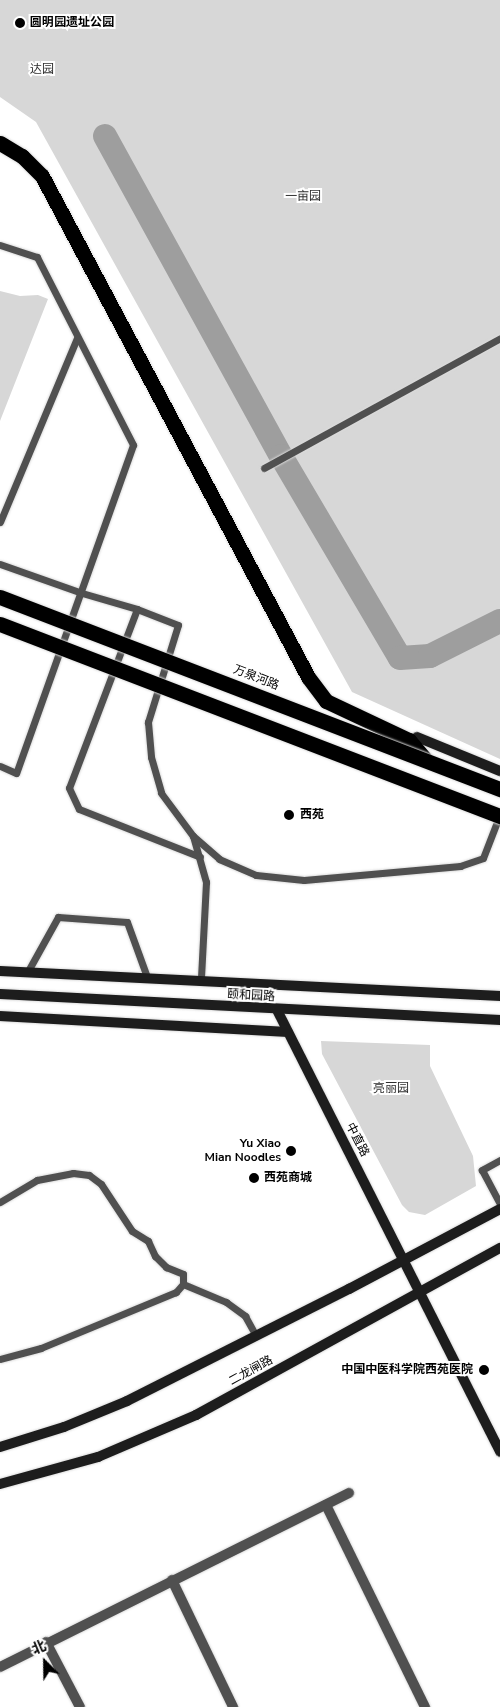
<!DOCTYPE html>
<html>
<head>
<meta charset="utf-8">
<style>
	body { margin:0 }
	#map { position:relative; width:500px; height:1707px; overflow:hidden; background:#fff; font-family:"Nunito Sans","Noto Sans SC",sans-serif }
	div>[style] { position:absolute }
	.green>* { inset:0; background:#d7d7d7 }
	.river>* { height:24px; margin:-12px; padding:0 12px; transform-origin:12px; border-radius:12px; background:#9e9e9e }
	.roads { filter:drop-shadow(0 0 1px #dbdbdb) drop-shadow(0 0 1px #dbdbdb) }
	.lane>* { height:7px; margin:-3.5px; padding:0 3.5px; transform-origin:3.5px; border-radius:3.5px; background:#505050 }
	.street>* { height:10px; margin:-5px; padding:0 5px; transform-origin:5px; border-radius:5px; background:#505050 }
	.secondary>* { height:10px; margin:-5px; padding:0 5px; transform-origin:5px; border-radius:5px; background:#1d1d1d }
	.highway>* { height:15px; margin:-7.5px; padding:0 7.5px; transform-origin:7.5px; border-radius:7.5px; background:#000 }
	.bridges { filter:drop-shadow(0 0 1px #dbdbdb) drop-shadow(0 0 1px #dbdbdb) }
	.highway-bridge>* { height:15px; margin:-7.5px; padding:0 7.5px; transform-origin:7.5px; border-radius:7.5px; background:#000 }
	.dots>* { width:14px; height:14px; translate:-50% -50%; box-sizing:border-box; border:2px solid #fff; border-radius:50% }
	span { translate:-50% -50%; white-space:nowrap; text-align:center; line-height:1.15; -webkit-text-stroke:4px #fff; paint-order:stroke }
	.poi-label { font-size:12px; color:#000; font-weight:700 }
	.left { translate:0 -50%; text-align:left }
	.right { translate:-100% -50%; text-align:right }
	.park-label { font-size:12px; color:#2e2e2e }
	.street-label { font-size:12px; color:#000 }
	.north { position:absolute; left:20px; top:1637px; width:50px; height:50px; -webkit-text-stroke:4px #fff; paint-order:stroke; rotate:337deg; font-size:14px; font-weight:700; line-height:20px; text-align:center; color:#000 }
	.north::after { content:''; display:block; margin:auto; width:18px; height:22px; background:#000; clip-path:polygon(50% 0,100% 100%,50% 72%,0 100%) }
</style>
</head>
<body>
<div id="map">
	<div class="green">
		<i style="clip-path:polygon(0 0,500px 0,500px 759px,352px 692px,36px 122px,0 97px)"></i>
		<i style="clip-path:polygon(0 291px,20px 296px,38px 295px,48px 299px,0 421px)"></i>
		<i style="clip-path:polygon(321px 1041px,430px 1045px,430px 1066px,473px 1156px,476px 1186px,425px 1215px,409px 1212px,402px 1205px,322px 1054px)"></i>
	</div>
	<div class="river">
		<i style="left:105px;top:136px;width:365px;rotate:61.2deg"></i>
		<i style="left:281px;top:456px;width:234px;rotate:59.5deg"></i>
		<i style="left:400px;top:658px;width:30px;rotate:-4deg"></i>
		<i style="left:430px;top:656px;width:78px;rotate:-26.6deg"></i>
	</div>
	<div class="roads">
		<div class="lane">
			<i style="left:0;top:245px;width:39px;rotate:18deg"></i>
			<i style="left:37px;top:257px;width:211px;rotate:62.9deg"></i>
			<i style="left:133px;top:445px;width:348px;rotate:109.6deg"></i>
			<i style="left:16px;top:773px;width:17px;rotate:-156deg"></i>
			<i style="left:264px;top:468px;width:269px;rotate:-28.8deg"></i>
			<i style="left:0;top:522px;width:199px;rotate:-67.3deg"></i>
			<i style="left:0;top:564px;width:87px;rotate:19.5deg"></i>
			<i style="left:82px;top:593px;width:57px;rotate:16.2deg"></i>
			<i style="left:137px;top:609px;width:44px;rotate:21.3deg"></i>
			<i style="left:178px;top:625px;width:102px;rotate:107.2deg"></i>
			<i style="left:148px;top:722px;width:35px;rotate:85deg"></i>
			<i style="left:151px;top:757px;width:37px;rotate:74deg"></i>
			<i style="left:161px;top:793px;width:54px;rotate:53.3deg"></i>
			<i style="left:193px;top:836px;width:48px;rotate:74.2deg"></i>
			<i style="left:206px;top:882px;width:97px;rotate:93deg"></i>
			<i style="left:137px;top:609px;width:191px;rotate:110.8deg"></i>
			<i style="left:69px;top:788px;width:23px;rotate:65deg"></i>
			<i style="left:79px;top:809px;width:130px;rotate:21.6deg"></i>
			<i style="left:193px;top:836px;width:35px;rotate:41deg"></i>
			<i style="left:219px;top:859px;width:40px;rotate:23.4deg"></i>
			<i style="left:256px;top:875px;width:48px;rotate:5.9deg"></i>
			<i style="left:304px;top:880px;width:157px;rotate:-5.1deg"></i>
			<i style="left:460px;top:866px;width:24px;rotate:-19deg"></i>
			<i style="left:483px;top:858px;width:47px;rotate:-68.9deg"></i>
			<i style="left:28px;top:971px;width:62px;rotate:-60.9deg"></i>
			<i style="left:58px;top:917px;width:69px;rotate:4.1deg"></i>
			<i style="left:127px;top:922px;width:59px;rotate:70deg"></i>
			<i style="left:500px;top:1160px;width:21px;rotate:151deg"></i>
			<i style="left:482px;top:1170px;width:38px;rotate:62deg"></i>
			<i style="left:0;top:1202px;width:43px;rotate:-30.7deg"></i>
			<i style="left:37px;top:1180px;width:37px;rotate:-11deg"></i>
			<i style="left:73px;top:1173px;width:16px;rotate:7deg"></i>
			<i style="left:89px;top:1175px;width:15px;rotate:37deg"></i>
			<i style="left:101px;top:1184px;width:56px;rotate:56.6deg"></i>
			<i style="left:132px;top:1231px;width:19px;rotate:32deg"></i>
			<i style="left:148px;top:1241px;width:17px;rotate:65deg"></i>
			<i style="left:155px;top:1256px;width:16px;rotate:45deg"></i>
			<i style="left:166px;top:1267px;width:18px;rotate:22deg"></i>
			<i style="left:183px;top:1274px;width:10px;rotate:90deg"></i>
			<i style="left:183px;top:1284px;width:11px;rotate:131deg"></i>
			<i style="left:176px;top:1292px;width:146px;rotate:157.5deg"></i>
			<i style="left:41px;top:1348px;width:42px;rotate:165deg"></i>
			<i style="left:183px;top:1284px;width:47px;rotate:22.7deg"></i>
			<i style="left:226px;top:1302px;width:24px;rotate:36deg"></i>
			<i style="left:245px;top:1316px;width:23px;rotate:61deg"></i>
		</div>
		<div class="street">
			<i style="left:326px;top:1505px;width:225px;rotate:63.9deg"></i>
			<i style="left:172px;top:1580px;width:141px;rotate:64.3deg"></i>
			<i style="left:46px;top:1642px;width:73px;rotate:62.4deg"></i>
			<i style="left:0;top:1667px;width:390px;rotate:-26.5deg"></i>
		</div>
		<div class="secondary">
			<i style="left:417px;top:737px;width:90px;rotate:22.3deg"></i>
			<i style="left:0;top:971px;width:501px;rotate:2.86deg"></i>
			<i style="left:0;top:994px;width:501px;rotate:2.98deg"></i>
			<i style="left:277px;top:1010px;width:495px;rotate:63.2deg"></i>
			<i style="left:0;top:1016px;width:288px;rotate:3.2deg"></i>
			<i style="left:0;top:1447px;width:67px;rotate:-17.4deg"></i>
			<i style="left:64px;top:1427px;width:68px;rotate:-22.4deg"></i>
			<i style="left:127px;top:1401px;width:249px;rotate:-26.8deg"></i>
			<i style="left:349px;top:1289px;width:171px;rotate:-27.9deg"></i>
			<i style="left:0;top:1484px;width:102px;rotate:-15.4deg"></i>
			<i style="left:98px;top:1457px;width:107px;rotate:-23.2deg"></i>
			<i style="left:196px;top:1415px;width:347px;rotate:-28.8deg"></i>
		</div>
		<div class="highway">
			<i style="left:0;top:143px;width:26px;rotate:31deg"></i>
			<i style="left:22px;top:156px;width:28px;rotate:45deg"></i>
			<i style="left:42px;top:176px;width:567px;rotate:62.03deg"></i>
			<i style="left:308px;top:677px;width:30px;rotate:53deg"></i>
			<i style="left:326px;top:701px;width:92px;rotate:25.2deg"></i>
			<i style="left:409px;top:740px;width:25px;rotate:50deg"></i>
		</div>
	</div>
	<div class="bridges">
		<div class="highway-bridge">
			<i style="left:0;top:597px;width:536px;rotate:21.01deg"></i>
			<i style="left:0;top:624px;width:536px;rotate:21.01deg"></i>
		</div>
	</div>
	<div class="dots">
		<i style="left:20px;top:23px;background:#000"></i>
		<i style="left:289px;top:815px;background:#000"></i>
		<i style="left:291px;top:1151px;background:#000"></i>
		<i style="left:254px;top:1178px;background:#000"></i>
		<i style="left:484px;top:1370px;background:#000"></i>
	</div>
	<div class="poi-label">
		<span class="left" style="left:30px;top:23px">圆明园遗址公园</span>
		<span class="left" style="left:300px;top:815px">西苑</span>
		<span class="right" style="left:281px;top:1151px">Yu Xiao<br>Mian Noodles</span>
		<span class="left" style="left:264px;top:1178px">西苑商城</span>
		<span class="right" style="left:473px;top:1370px">中国中医科学院西苑医院</span>
	</div>
	<div class="park-label">
		<span style="left:42px;top:70px">达园</span>
		<span style="left:303px;top:197px">一亩园</span>
		<span style="left:391px;top:1089px">亮丽园</span>
	</div>
	<div class="street-label">
		<span style="left:256px;top:678px;rotate:21deg">万泉河路</span>
		<span style="left:251px;top:996px;rotate:3deg">颐和园路</span>
		<span style="left:357px;top:1140px;rotate:63deg">中直路</span>
		<span style="left:251px;top:1371px;rotate:-29deg">二龙闸路</span>
	</div>
	<div class="north">北</div>
</div>
</body>
</html>
